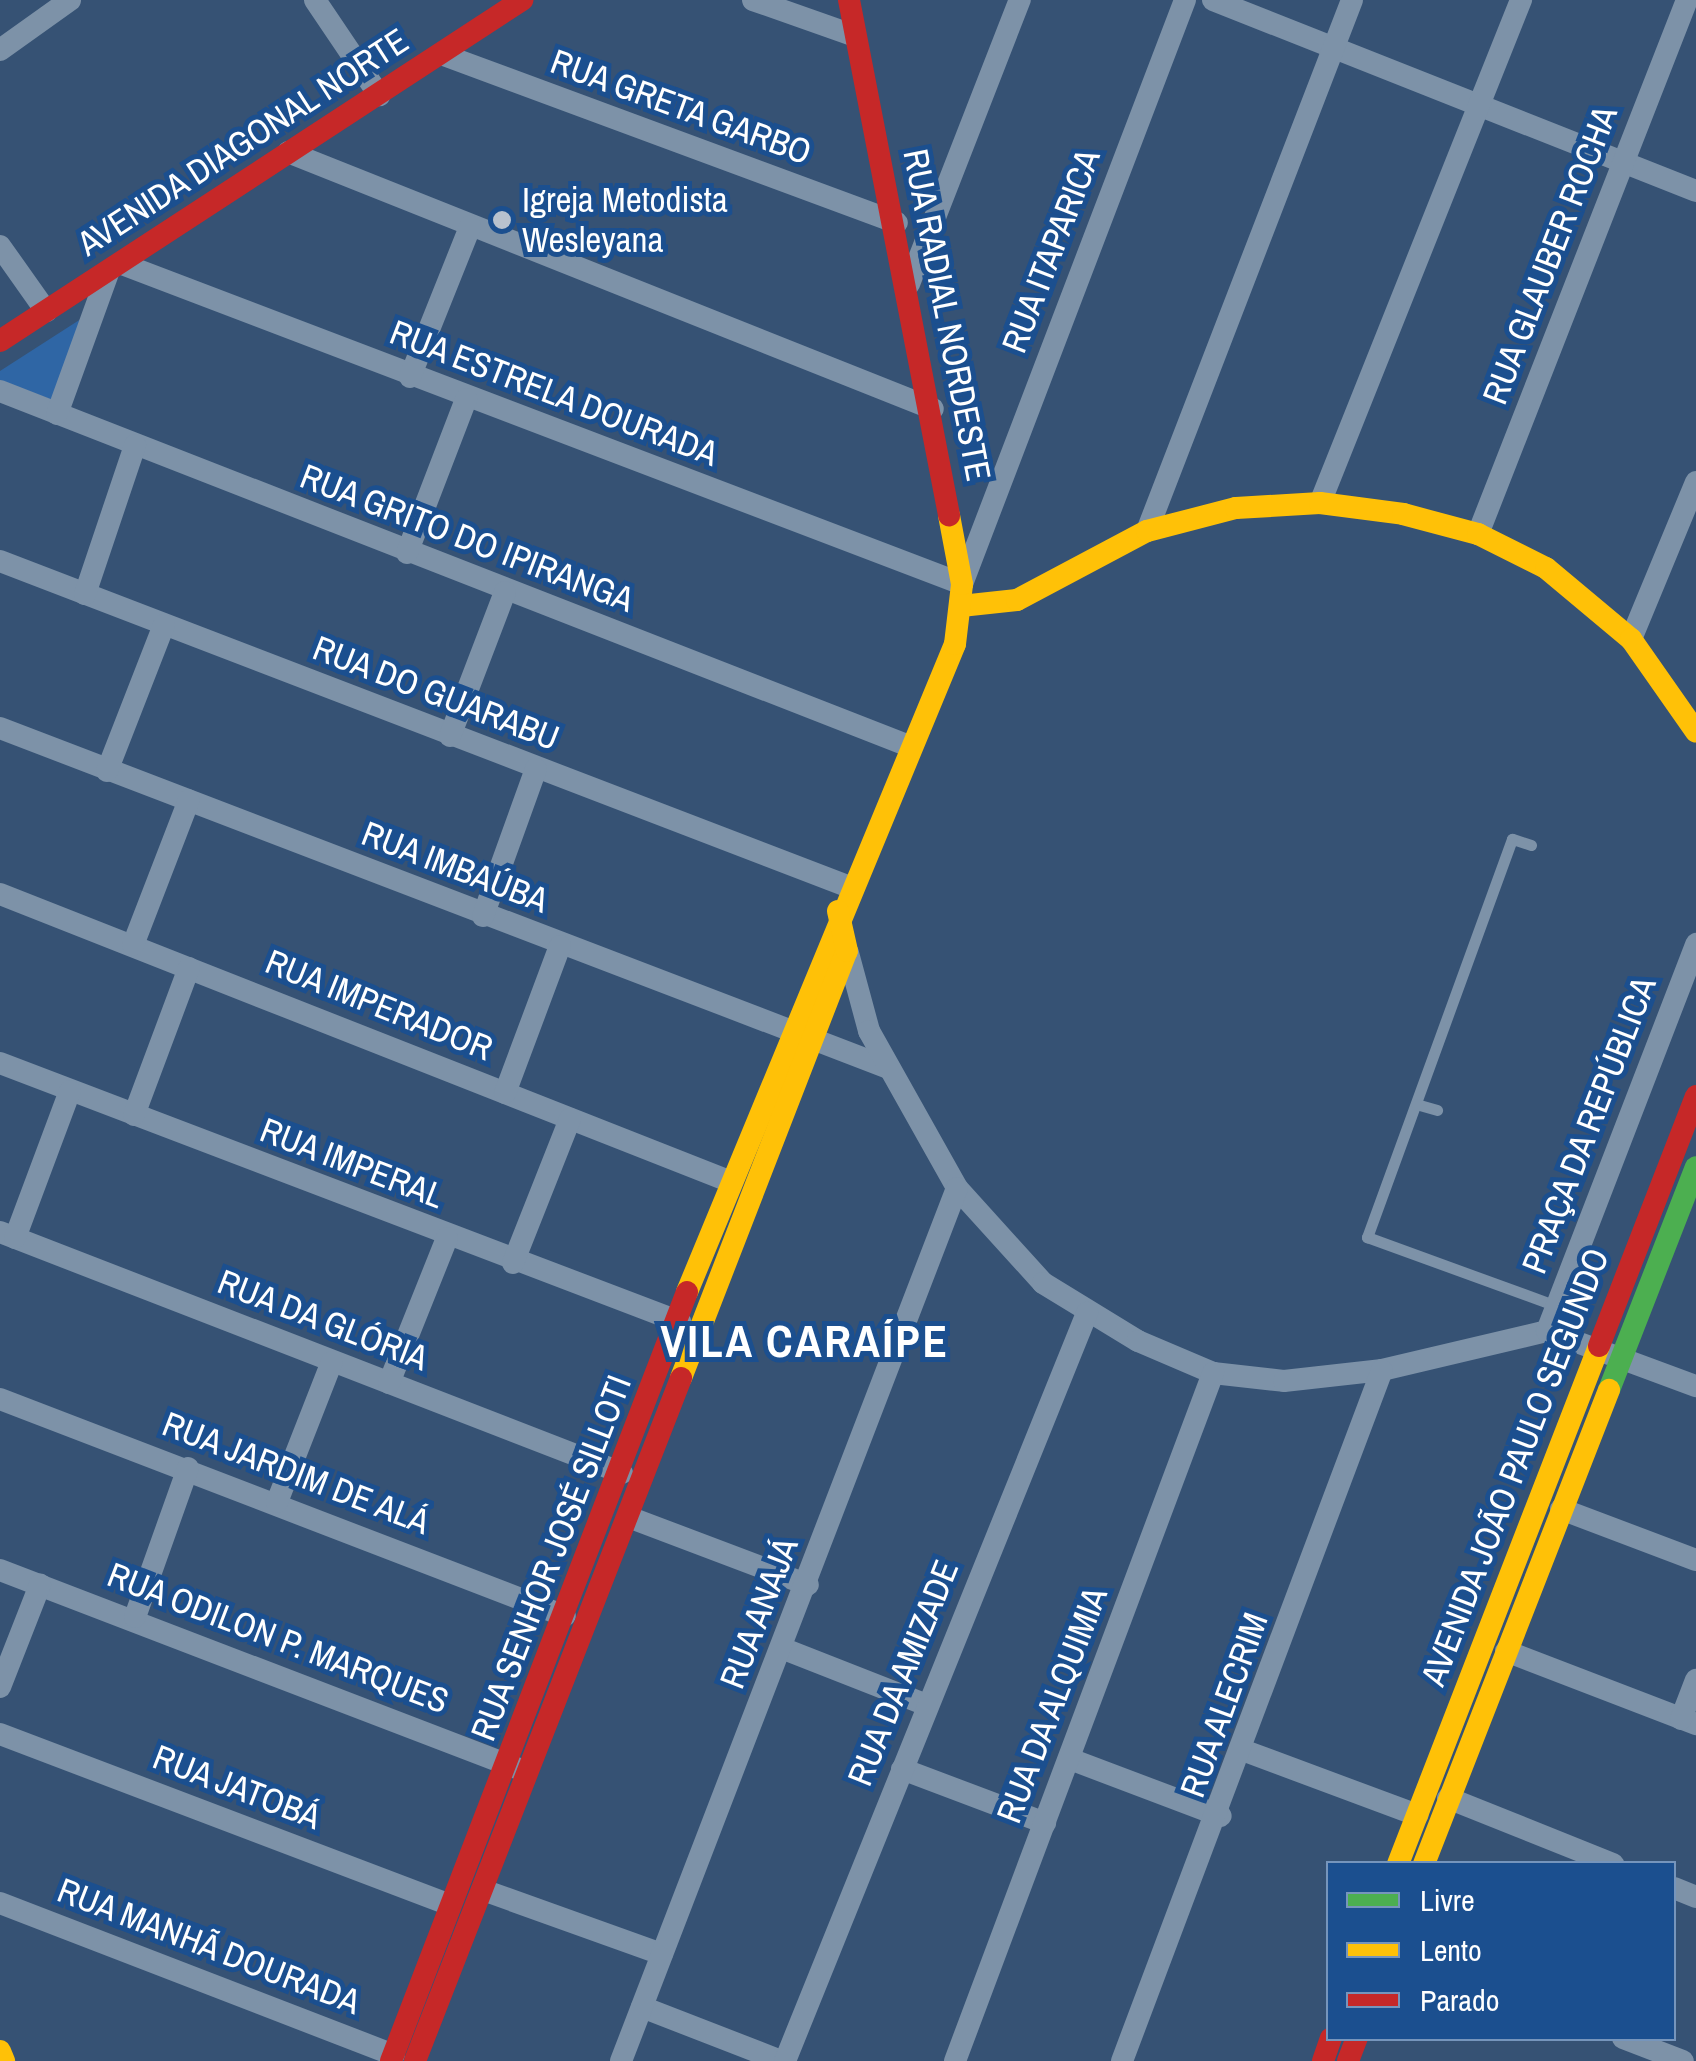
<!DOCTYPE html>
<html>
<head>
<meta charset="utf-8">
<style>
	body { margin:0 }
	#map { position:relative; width:1696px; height:2061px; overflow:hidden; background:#365274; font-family:"Archivo Narrow",sans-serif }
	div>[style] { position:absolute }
	.green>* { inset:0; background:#2f66a5 }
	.lane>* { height:11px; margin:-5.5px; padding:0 5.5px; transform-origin:5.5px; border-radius:5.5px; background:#7d92a8 }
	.street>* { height:22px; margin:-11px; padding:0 11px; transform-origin:11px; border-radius:11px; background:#7d92a8 }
	.fast>* { height:22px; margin:-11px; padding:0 11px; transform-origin:11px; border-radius:11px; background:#4caf50 }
	.slow>* { height:22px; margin:-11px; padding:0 11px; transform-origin:11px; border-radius:11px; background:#ffc107 }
	.jam>* { height:22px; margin:-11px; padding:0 11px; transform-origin:11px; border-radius:11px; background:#c62828 }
	.dots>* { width:28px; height:28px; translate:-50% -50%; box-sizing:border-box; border:5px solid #1b4f8f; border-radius:50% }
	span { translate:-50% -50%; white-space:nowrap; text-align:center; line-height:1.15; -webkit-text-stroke:10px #1b4f8f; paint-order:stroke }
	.street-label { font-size:35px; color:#fff }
	.poi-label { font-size:35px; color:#fff }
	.left { translate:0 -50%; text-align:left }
	.district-label { font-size:45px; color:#fff; font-weight:700; letter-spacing:2.5px }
	.legend { position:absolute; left:1326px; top:1861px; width:350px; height:180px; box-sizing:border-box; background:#1b4f8f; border:2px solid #7695bc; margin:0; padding:12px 18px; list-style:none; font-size:30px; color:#fff }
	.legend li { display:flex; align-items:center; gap:20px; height:50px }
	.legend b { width:50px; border:2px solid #7695bc }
</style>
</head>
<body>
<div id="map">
	<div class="green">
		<i style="clip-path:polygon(84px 317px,52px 400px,0 380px,0 371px)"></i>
	</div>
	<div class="lane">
		<i style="left:1531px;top:845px;width:20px;rotate:-162deg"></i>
		<i style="left:1512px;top:839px;width:424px;rotate:110deg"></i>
		<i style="left:1367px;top:1237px;width:202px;rotate:20deg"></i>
		<i style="left:1416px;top:1104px;width:22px;rotate:16deg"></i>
	</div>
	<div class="street">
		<i style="left:315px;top:0;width:115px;rotate:56deg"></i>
		<i style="left:753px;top:0;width:108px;rotate:19.4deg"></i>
		<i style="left:1213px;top:0;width:519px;rotate:21.58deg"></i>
		<i style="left:0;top:50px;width:86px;rotate:-35.5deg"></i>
		<i style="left:441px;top:54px;width:486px;rotate:20.3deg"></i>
		<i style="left:288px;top:152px;width:694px;rotate:21.72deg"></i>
		<i style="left:0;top:246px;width:80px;rotate:54.7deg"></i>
		<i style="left:122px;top:264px;width:899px;rotate:20.85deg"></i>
		<i style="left:962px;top:584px;width:625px;rotate:-69.1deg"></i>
		<i style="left:909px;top:284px;width:305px;rotate:-68.7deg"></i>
		<i style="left:410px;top:377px;width:162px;rotate:-68.2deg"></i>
		<i style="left:0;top:391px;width:976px;rotate:21.33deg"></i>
		<i style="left:57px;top:414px;width:150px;rotate:-70.1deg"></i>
		<i style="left:1320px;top:503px;width:542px;rotate:-68.22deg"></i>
		<i style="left:1147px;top:531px;width:569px;rotate:-68.89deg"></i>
		<i style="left:1478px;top:534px;width:573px;rotate:-68.63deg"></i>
		<i style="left:407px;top:553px;width:165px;rotate:-69deg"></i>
		<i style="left:0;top:561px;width:907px;rotate:20.99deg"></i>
		<i style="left:85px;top:594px;width:157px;rotate:-71.4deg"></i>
		<i style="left:1631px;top:639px;width:170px;rotate:-67.5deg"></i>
		<i style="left:0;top:728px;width:949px;rotate:20.94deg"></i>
		<i style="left:450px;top:736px;width:154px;rotate:-69.1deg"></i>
		<i style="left:107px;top:771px;width:157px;rotate:-68.7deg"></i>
		<i style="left:0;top:894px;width:786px;rotate:21.5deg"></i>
		<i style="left:483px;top:916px;width:156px;rotate:-70.2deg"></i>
		<i style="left:133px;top:945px;width:155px;rotate:-68.9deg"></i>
		<i style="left:848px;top:953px;width:81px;rotate:74.9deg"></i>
		<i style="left:869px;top:1031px;width:180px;rotate:60.7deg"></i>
		<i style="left:957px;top:1188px;width:128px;rotate:47.8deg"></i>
		<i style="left:1043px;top:1283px;width:111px;rotate:31.4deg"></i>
		<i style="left:1138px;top:1341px;width:82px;rotate:23.1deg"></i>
		<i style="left:1213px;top:1373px;width:71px;rotate:6.4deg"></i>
		<i style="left:1284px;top:1381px;width:99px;rotate:-6.4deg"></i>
		<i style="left:1382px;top:1370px;width:170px;rotate:-13.3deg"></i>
		<i style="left:1547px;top:1331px;width:159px;rotate:20.3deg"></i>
		<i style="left:0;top:1063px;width:728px;rotate:20.85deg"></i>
		<i style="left:505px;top:1093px;width:157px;rotate:-69.5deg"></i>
		<i style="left:134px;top:1115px;width:157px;rotate:-69.5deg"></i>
		<i style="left:0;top:1232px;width:667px;rotate:21.18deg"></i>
		<i style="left:15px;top:1238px;width:157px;rotate:-69.5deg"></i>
		<i style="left:513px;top:1263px;width:155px;rotate:-68.4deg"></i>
		<i style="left:1547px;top:1331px;width:415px;rotate:-68.9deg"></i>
		<i style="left:389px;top:1383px;width:156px;rotate:-68.2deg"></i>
		<i style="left:0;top:1399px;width:605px;rotate:21.01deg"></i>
		<i style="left:277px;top:1502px;width:150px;rotate:-68.6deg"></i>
		<i style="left:1561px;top:1509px;width:144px;rotate:20.7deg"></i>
		<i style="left:631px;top:1518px;width:189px;rotate:20.7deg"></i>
		<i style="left:0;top:1570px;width:556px;rotate:20.98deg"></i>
		<i style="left:135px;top:1617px;width:158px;rotate:-70.4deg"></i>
		<i style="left:784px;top:1649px;width:154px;rotate:21.4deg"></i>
		<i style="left:1506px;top:1651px;width:204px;rotate:21deg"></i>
		<i style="left:0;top:1687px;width:110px;rotate:-68.6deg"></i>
		<i style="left:1681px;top:1719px;width:42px;rotate:-69deg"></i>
		<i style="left:0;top:1734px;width:481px;rotate:20.8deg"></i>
		<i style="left:1245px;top:1751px;width:184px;rotate:20.4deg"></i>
		<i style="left:1070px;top:1759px;width:161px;rotate:20.7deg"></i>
		<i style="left:902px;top:1769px;width:153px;rotate:20.7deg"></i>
		<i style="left:1448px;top:1798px;width:178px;rotate:21.8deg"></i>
		<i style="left:1674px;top:1888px;width:24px;rotate:22deg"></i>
		<i style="left:483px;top:1890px;width:190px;rotate:19.7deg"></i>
		<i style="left:0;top:1903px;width:422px;rotate:21.1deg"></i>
		<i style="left:642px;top:2007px;width:149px;rotate:21.2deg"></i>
		<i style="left:1623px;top:2038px;width:64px;rotate:21deg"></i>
		<i style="left:621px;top:2061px;width:935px;rotate:-68.95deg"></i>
		<i style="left:785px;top:2061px;width:807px;rotate:-68.01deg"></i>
		<i style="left:955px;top:2061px;width:735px;rotate:-69.44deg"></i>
		<i style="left:1122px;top:2061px;width:738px;rotate:-69.38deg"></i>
	</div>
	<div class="fast">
		<i style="left:1609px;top:1390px;width:239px;rotate:-68.7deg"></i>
	</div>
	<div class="slow">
		<i style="left:961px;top:606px;width:56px;rotate:-6.1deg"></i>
		<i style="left:1017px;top:600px;width:147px;rotate:-28deg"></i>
		<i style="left:1147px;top:531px;width:92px;rotate:-14.5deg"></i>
		<i style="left:1236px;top:508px;width:84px;rotate:-3.4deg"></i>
		<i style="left:1320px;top:503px;width:84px;rotate:7.5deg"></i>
		<i style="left:1403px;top:514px;width:78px;rotate:14.9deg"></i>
		<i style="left:1478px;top:534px;width:76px;rotate:26.6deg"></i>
		<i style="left:1546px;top:568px;width:111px;rotate:39.9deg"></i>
		<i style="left:1631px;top:639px;width:113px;rotate:55deg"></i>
		<i style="left:687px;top:1292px;width:701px;rotate:-67.53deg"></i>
		<i style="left:955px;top:644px;width:60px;rotate:-83.3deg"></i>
		<i style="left:962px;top:584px;width:70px;rotate:-100.7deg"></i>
		<i style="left:681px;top:1378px;width:458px;rotate:-68.8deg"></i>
		<i style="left:847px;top:951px;width:41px;rotate:-102.7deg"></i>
		<i style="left:1398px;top:1864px;width:556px;rotate:-68.79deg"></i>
		<i style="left:1424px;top:1864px;width:509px;rotate:-68.68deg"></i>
		<i style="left:0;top:2051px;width:11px;rotate:68deg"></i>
	</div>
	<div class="jam">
		<i style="left:849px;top:0;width:525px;rotate:79.01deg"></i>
		<i style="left:0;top:341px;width:624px;rotate:-33.15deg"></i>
		<i style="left:1599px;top:1346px;width:268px;rotate:-68.8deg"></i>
		<i style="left:391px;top:2061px;width:824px;rotate:-68.95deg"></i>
		<i style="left:415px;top:2061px;width:733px;rotate:-68.72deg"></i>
		<i style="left:1323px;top:2061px;width:24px;rotate:-71deg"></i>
		<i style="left:1348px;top:2061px;width:25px;rotate:-69deg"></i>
	</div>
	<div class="dots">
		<i style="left:502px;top:220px;background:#b9c2ce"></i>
	</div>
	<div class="street-label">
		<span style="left:681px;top:107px;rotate:20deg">RUA GRETA GARBO</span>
		<span style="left:243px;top:142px;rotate:-33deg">AVENIDA DIAGONAL NORTE</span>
		<span style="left:1051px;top:251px;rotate:-69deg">RUA ITAPARICA</span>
		<span style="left:1550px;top:255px;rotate:-69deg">RUA GLAUBER ROCHA</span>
		<span style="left:947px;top:315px;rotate:79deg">RUA RADIAL NORDESTE</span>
		<span style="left:554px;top:393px;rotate:21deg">RUA ESTRELA DOURADA</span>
		<span style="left:467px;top:538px;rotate:21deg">RUA GRITO DO IPIRANGA</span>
		<span style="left:436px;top:693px;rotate:21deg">RUA DO GUARABU</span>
		<span style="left:455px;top:867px;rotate:21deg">RUA IMBAÚBA</span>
		<span style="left:379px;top:1005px;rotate:22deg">RUA IMPERADOR</span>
		<span style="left:1589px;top:1125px;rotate:-69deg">PRAÇA DA REPÚBLICA</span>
		<span style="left:352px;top:1163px;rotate:21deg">RUA IMPERAL</span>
		<span style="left:323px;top:1320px;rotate:21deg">RUA DA GLÓRIA</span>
		<span style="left:1515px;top:1467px;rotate:-69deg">AVENIDA JOÃO PAULO SEGUNDO</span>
		<span style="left:296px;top:1473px;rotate:21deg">RUA JARDIM DE ALÁ</span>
		<span style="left:551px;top:1558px;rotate:-69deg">RUA SENHOR JOSÉ SILLOTI</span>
		<span style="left:759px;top:1613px;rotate:-69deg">RUA ANAJÁ</span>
		<span style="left:278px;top:1638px;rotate:21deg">RUA ODILON P. MARQUES</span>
		<span style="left:903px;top:1673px;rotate:-68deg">RUA DA AMIZADE</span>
		<span style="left:1052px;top:1705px;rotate:-69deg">RUA DA ALQUIMIA</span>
		<span style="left:1224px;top:1705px;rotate:-70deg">RUA ALECRIM</span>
		<span style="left:237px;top:1787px;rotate:21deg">RUA JATOBÁ</span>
		<span style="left:209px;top:1946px;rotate:21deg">RUA MANHÃ DOURADA</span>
	</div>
	<div class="poi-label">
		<span class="left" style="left:522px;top:220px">Igreja Metodista<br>Wesleyana</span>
	</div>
	<div class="district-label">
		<span style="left:805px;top:1341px">VILA CARAÍPE</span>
	</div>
	<ul class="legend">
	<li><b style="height:12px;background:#4caf50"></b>Livre</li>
	<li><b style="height:12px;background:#ffc107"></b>Lento</li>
	<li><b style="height:12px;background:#c62828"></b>Parado</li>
	</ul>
</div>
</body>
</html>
